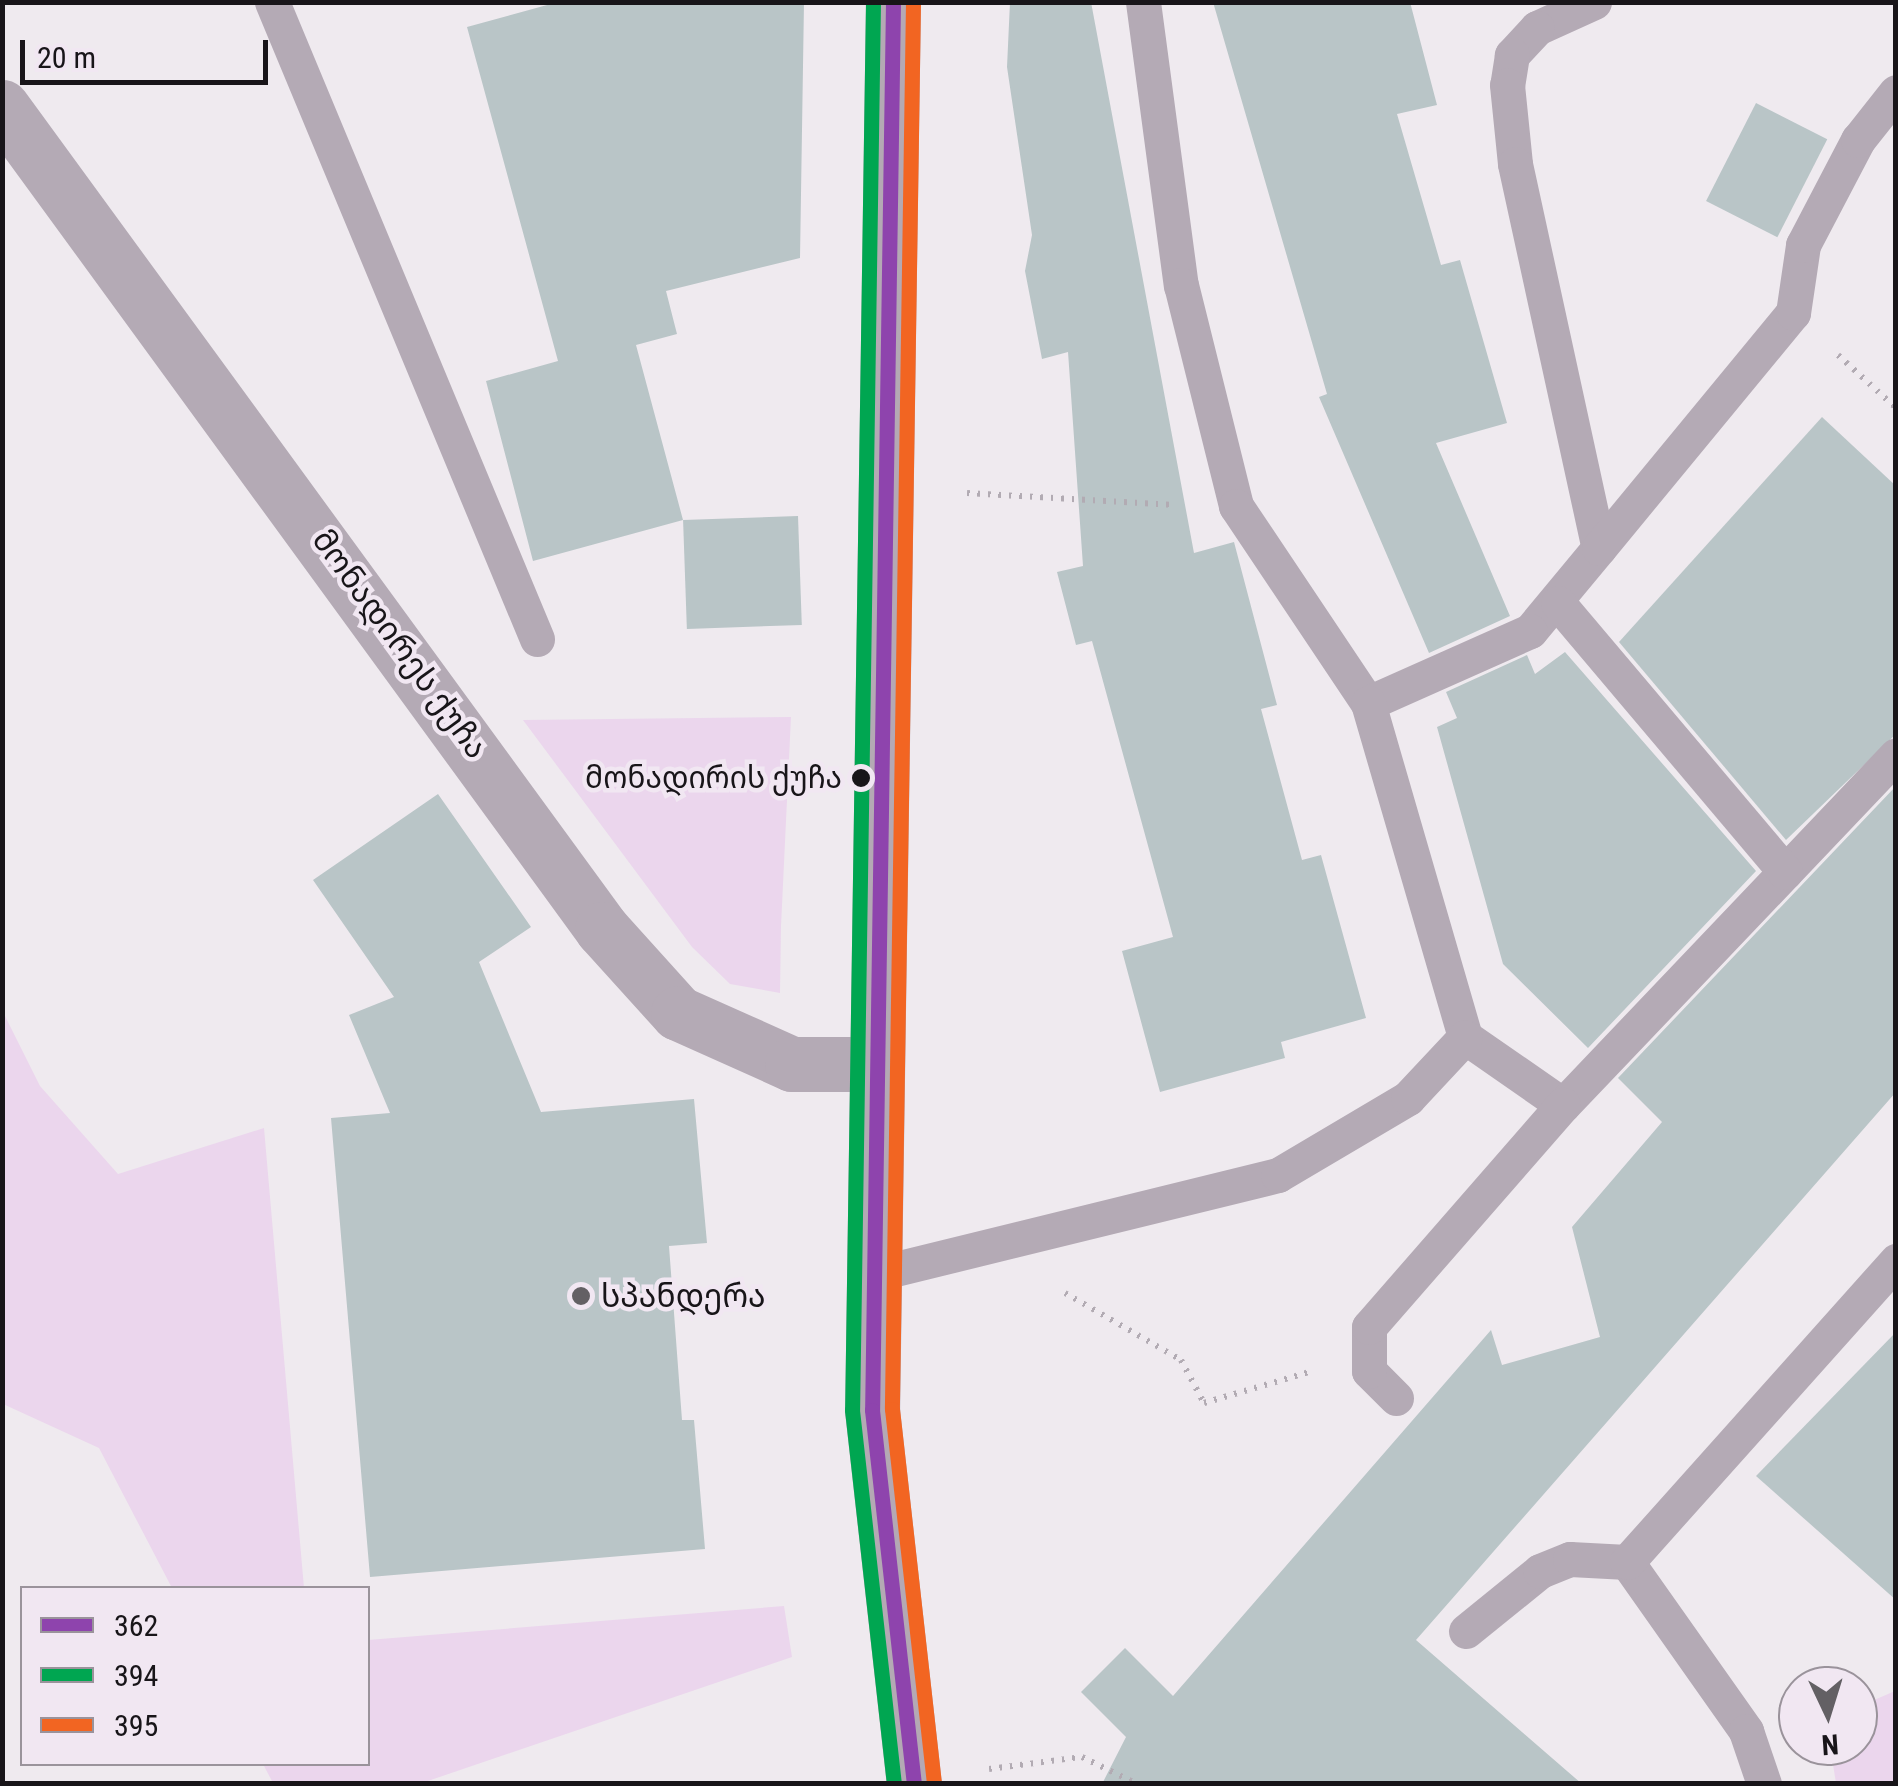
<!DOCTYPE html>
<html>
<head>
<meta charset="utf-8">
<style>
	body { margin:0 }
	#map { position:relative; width:1898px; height:1786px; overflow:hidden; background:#efeaef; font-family:"Roboto Condensed","Noto Sans Georgian",sans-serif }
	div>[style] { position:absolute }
	.green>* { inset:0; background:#ebd6ed }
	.building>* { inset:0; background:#b9c5c7; transform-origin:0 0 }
	.path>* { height:6px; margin-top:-3px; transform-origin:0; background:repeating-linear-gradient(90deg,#b2abb3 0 2.5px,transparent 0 10.5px) }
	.lane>* { height:35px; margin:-17.5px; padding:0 17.5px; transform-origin:17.5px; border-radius:17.5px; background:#b4aab5 }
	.street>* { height:55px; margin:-27.5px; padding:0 27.5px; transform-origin:27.5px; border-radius:27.5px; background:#b4aab5 }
	.secondary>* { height:55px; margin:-27.5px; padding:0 27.5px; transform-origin:27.5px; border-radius:27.5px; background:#b4a9b4 }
	.bus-1>* { height:15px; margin:-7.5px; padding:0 7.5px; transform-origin:7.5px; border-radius:7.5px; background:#8e44ad }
	.bus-2>* { height:15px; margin:-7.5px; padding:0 7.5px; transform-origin:7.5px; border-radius:7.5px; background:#00a651 }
	.bus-3>* { height:15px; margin:-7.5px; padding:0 7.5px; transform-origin:7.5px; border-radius:7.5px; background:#f26522 }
	.dots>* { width:28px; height:28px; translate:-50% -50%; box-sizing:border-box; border:5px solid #f1e7f2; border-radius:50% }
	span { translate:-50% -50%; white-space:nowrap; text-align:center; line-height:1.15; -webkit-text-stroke:9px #f1e7f2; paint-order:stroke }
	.bus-label { font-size:30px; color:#181519 }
	.right { translate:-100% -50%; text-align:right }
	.street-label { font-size:32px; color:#181519 }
	.poi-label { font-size:32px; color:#181519 }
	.left { translate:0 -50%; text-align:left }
	.frame { position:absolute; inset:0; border:5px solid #181519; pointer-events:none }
	.legend { position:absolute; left:20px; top:1586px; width:350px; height:180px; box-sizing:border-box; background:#f1e7f2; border:2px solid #9a939b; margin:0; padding:12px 18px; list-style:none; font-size:30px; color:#181519 }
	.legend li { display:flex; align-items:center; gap:20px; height:50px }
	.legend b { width:50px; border:2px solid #9a939b }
	.north { position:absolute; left:1778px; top:1666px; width:100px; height:100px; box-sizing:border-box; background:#f1e7f2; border:2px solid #9a939b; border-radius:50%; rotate:176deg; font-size:28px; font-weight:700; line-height:40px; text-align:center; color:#181519 }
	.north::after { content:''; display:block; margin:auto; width:35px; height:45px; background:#636064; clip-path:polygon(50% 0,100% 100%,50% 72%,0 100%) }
	.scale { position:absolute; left:20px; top:40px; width:248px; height:45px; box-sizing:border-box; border:5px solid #181519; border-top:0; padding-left:12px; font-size:30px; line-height:35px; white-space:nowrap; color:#181519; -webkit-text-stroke:8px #f1e7f2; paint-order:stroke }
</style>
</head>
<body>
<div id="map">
	<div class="green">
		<i style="clip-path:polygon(791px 717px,781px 926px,780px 993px,730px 984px,692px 947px,523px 720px)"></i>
		<i style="clip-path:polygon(3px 1012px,40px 1086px,118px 1174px,264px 1128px,304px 1588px,172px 1588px,99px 1448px,3px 1404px)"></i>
		<i style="clip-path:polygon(784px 1606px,792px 1657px,422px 1783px,273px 1783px,263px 1764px,368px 1764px,368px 1640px)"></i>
		<i style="clip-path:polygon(1895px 1691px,1895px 1783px,1836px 1783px,1830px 1746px,1858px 1746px,1858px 1707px)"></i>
	</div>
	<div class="building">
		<i style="clip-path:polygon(558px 2px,804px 2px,800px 258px,666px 291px,677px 334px,636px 345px,683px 520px,533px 561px,486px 381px,558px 361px,467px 27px)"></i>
		<i style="clip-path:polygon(1010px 2px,1091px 2px,1194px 553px,1234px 542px,1277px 705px,1261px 709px,1302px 860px,1321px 855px,1366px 1018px,1281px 1042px,1285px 1058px,1160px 1092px,1122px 951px,1173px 937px,1092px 641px,1076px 645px,1057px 572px,1083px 566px,1068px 352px,1042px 359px,1025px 271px,1032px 235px,1007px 67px)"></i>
		<i style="clip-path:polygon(1213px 2px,1410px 2px,1437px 105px,1397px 114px,1441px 265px,1460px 260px,1507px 423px,1436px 443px,1510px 616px,1429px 653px,1319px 397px,1327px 394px)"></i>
		<i style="left:1756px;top:103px;width:80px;height:110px;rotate:27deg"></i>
		<i style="clip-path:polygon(1822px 417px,1896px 486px,1896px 734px,1786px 840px,1619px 642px)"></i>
		<i style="left:798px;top:516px;width:109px;height:115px;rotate:88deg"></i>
		<i style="clip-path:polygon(1565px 652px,1756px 871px,1588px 1048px,1503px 964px,1437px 727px,1457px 718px,1446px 692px,1527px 655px,1535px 674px)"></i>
		<i style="clip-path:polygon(1896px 786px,1896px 1092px,1416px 1640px,1582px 1784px,1102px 1784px,1126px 1737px,1081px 1692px,1125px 1648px,1173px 1696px,1491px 1330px,1502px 1365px,1600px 1337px,1572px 1227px,1662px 1122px,1618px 1078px)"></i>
		<i style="clip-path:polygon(438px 794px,531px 927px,479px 962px,541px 1112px,694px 1099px,707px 1243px,669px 1246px,682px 1420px,694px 1420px,705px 1549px,370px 1577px,331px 1118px,390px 1113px,349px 1015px,394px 997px,313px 880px)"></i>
		<i style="clip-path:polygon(1896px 1332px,1896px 1600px,1756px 1476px)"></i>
	</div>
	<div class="path">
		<i style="left:1838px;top:355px;width:79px;rotate:42.4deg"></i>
		<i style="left:967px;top:493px;width:208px;rotate:3.3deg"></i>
		<i style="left:1065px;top:1293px;width:134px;rotate:30deg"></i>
		<i style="left:1181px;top:1360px;width:49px;rotate:61.9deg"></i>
		<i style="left:1204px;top:1403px;width:109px;rotate:-16.4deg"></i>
		<i style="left:989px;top:1769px;width:94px;rotate:-7.4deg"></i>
		<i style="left:1082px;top:1757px;width:61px;rotate:26.1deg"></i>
	</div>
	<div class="lane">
		<i style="left:272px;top:2px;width:690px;rotate:67.41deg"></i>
		<i style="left:1143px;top:2px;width:286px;rotate:82.4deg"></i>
		<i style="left:1181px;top:285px;width:228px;rotate:76deg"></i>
		<i style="left:1236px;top:506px;width:237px;rotate:56.2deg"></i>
		<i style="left:1594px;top:2px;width:63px;rotate:155.5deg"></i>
		<i style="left:1537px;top:28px;width:37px;rotate:133deg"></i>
		<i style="left:1512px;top:55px;width:30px;rotate:99deg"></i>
		<i style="left:1507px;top:85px;width:79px;rotate:84.2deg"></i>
		<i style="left:1515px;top:164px;width:393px;rotate:77.7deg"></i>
		<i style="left:1599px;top:548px;width:108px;rotate:129.7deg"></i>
		<i style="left:1530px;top:631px;width:177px;rotate:156deg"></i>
		<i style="left:1368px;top:703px;width:348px;rotate:73.8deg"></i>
		<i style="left:1465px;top:1037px;width:119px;rotate:34.8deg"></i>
		<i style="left:1563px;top:1105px;width:483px;rotate:-46.4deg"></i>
		<i style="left:1599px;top:548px;width:305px;rotate:-50.5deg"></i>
		<i style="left:1793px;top:313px;width:69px;rotate:-81.6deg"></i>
		<i style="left:1803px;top:245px;width:119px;rotate:-62.4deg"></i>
		<i style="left:1858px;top:140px;width:61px;rotate:-51.6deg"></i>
		<i style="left:1558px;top:603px;width:352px;rotate:49.8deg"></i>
		<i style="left:871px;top:1275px;width:419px;rotate:-13.8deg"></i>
		<i style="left:1278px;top:1175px;width:151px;rotate:-30.6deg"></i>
		<i style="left:1408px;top:1098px;width:83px;rotate:-46.9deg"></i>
		<i style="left:1396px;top:1398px;width:38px;rotate:-135deg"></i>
		<i style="left:1369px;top:1371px;width:44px;rotate:-90deg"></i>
		<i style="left:1369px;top:1327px;width:295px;rotate:-48.9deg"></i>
		<i style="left:1627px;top:1562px;width:207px;rotate:54.8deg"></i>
		<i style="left:1746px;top:1731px;width:56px;rotate:71.2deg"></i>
		<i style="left:1466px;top:1631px;width:95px;rotate:-39deg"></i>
		<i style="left:1540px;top:1571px;width:32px;rotate:-22deg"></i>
		<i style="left:1570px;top:1559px;width:57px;rotate:3deg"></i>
		<i style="left:1627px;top:1562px;width:404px;rotate:-48.2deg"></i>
	</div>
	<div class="street">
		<i style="left:2px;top:107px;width:1018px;rotate:53.87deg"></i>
		<i style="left:602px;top:929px;width:113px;rotate:47.9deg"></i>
		<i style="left:678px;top:1013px;width:125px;rotate:24.1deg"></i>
		<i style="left:792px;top:1064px;width:81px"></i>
	</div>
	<div class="secondary">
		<i style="left:893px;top:2px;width:1408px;rotate:90.85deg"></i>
		<i style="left:872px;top:1410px;width:376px;rotate:83.6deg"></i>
	</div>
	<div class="bus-1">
		<i style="left:893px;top:2px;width:1408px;rotate:90.85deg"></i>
		<i style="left:872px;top:1410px;width:376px;rotate:83.6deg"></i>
	</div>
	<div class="bus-2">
		<i style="left:873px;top:2px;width:1408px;rotate:90.85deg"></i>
		<i style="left:852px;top:1410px;width:376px;rotate:83.6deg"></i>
	</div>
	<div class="bus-3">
		<i style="left:913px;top:2px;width:1407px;rotate:90.86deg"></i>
		<i style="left:892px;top:1409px;width:375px;rotate:83.6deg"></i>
	</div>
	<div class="dots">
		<i style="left:861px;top:778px;background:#181519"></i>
		<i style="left:581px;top:1296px;background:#636064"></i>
	</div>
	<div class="bus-label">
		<span class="right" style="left:842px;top:778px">მონადირის ქუჩა</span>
	</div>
	<div class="street-label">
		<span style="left:400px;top:644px;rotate:54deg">მონადირეს ქუჩა</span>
	</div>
	<div class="poi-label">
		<span class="left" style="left:601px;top:1296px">სპანდერა</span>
	</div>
	<div class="frame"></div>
	<ul class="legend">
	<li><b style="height:12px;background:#8e44ad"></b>362</li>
	<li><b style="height:12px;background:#00a651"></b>394</li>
	<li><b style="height:12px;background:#f26522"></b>395</li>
	</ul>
	<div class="north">N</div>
	<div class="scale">20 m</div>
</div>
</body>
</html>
